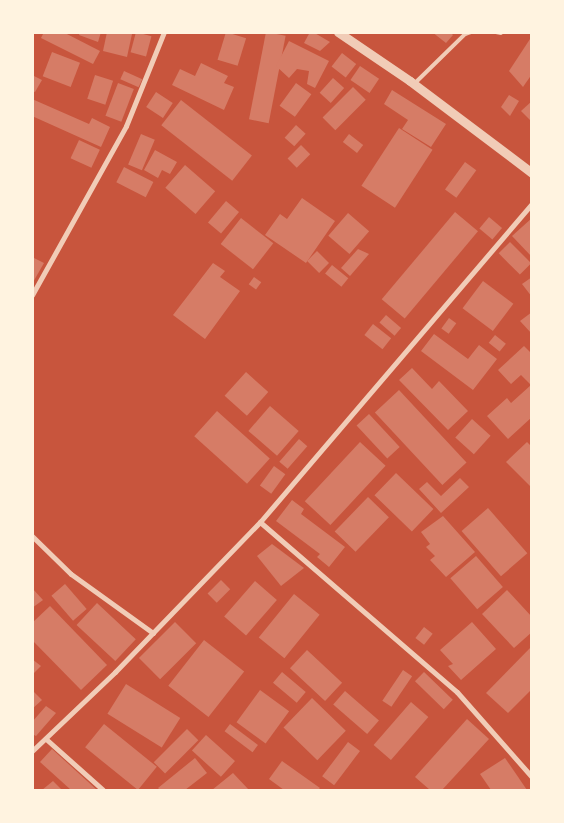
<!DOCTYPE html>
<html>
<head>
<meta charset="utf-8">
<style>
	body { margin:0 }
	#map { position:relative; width:564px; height:823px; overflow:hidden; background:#c8553d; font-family:"Archivo Narrow",sans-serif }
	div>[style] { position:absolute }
	.building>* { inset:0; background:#d67c66; transform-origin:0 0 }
	.service>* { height:4px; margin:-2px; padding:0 2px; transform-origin:2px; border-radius:2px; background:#f1ccb7 }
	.minor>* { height:5px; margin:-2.5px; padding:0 2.5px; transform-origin:2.5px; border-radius:2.5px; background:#f1ccb7 }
	.tertiary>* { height:9px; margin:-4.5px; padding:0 4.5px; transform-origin:4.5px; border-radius:4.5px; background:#f1ccb7 }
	span { translate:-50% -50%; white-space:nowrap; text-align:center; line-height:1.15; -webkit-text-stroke:4.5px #fff3e0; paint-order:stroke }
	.frame { position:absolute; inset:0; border:34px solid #fff3e0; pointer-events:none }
</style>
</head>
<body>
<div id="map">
	<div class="building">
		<i style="clip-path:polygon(44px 32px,63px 32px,100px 51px,93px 64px,41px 38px)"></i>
		<i style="clip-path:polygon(80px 32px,101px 32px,98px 42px,79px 35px)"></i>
		<i style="clip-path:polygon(107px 32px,132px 34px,127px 57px,103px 51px)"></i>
		<i style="left:136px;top:32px;width:16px;height:21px;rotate:15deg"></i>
		<i style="left:226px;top:32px;width:21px;height:29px;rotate:17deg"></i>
		<i style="left:266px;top:32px;width:20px;height:89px;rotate:11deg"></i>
		<i style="clip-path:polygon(310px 32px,313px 32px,330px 42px,320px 51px,304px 43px)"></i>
		<i style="clip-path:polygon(432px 32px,450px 32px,453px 35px,446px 43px)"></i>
		<i style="clip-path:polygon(532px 36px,532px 74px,523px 87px,509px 71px)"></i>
		<i style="clip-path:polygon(289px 41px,329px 61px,315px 88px,307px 84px,309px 71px,297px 69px,289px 78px,276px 66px)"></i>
		<i style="left:52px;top:52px;width:30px;height:26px;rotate:21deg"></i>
		<i style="left:342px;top:53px;width:18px;height:17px;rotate:38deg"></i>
		<i style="clip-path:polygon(201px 63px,228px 76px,224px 83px,234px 87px,224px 110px,172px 85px,180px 69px,195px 76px)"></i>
		<i style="left:360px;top:66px;width:23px;height:17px;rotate:34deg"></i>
		<i style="left:124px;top:71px;width:20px;height:9px;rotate:24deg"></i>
		<i style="clip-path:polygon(32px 75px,42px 80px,35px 92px,32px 91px)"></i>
		<i style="left:95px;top:75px;width:19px;height:25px;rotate:18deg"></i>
		<i style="left:333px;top:78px;width:15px;height:20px;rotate:42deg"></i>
		<i style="left:118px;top:83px;width:17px;height:35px;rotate:21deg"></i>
		<i style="left:296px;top:83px;width:19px;height:28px;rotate:36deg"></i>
		<i style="left:353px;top:87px;width:18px;height:43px;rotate:45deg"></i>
		<i style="clip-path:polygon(392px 90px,446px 124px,431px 147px,402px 129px,408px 120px,384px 104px)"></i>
		<i style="left:156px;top:92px;width:20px;height:18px;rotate:33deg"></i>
		<i style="clip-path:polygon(509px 95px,519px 101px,510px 116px,501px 107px)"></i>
		<i style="clip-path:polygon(32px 99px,89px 124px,92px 118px,110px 127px,101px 147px,32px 116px)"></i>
		<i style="left:181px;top:100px;width:90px;height:32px;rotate:38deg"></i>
		<i style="clip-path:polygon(532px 101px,532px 118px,530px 120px,521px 111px)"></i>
		<i style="left:296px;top:125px;width:13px;height:17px;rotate:42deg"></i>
		<i style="left:399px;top:128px;width:40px;height:69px;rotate:33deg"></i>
		<i style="left:141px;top:134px;width:15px;height:33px;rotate:23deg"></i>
		<i style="left:349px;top:134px;width:18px;height:10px;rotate:38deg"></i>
		<i style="left:79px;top:140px;width:23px;height:20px;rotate:25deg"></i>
		<i style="left:301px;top:145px;width:13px;height:19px;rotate:45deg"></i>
		<i style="clip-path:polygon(155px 150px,177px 162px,170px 174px,162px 170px,158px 178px,144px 170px)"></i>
		<i style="left:465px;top:162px;width:14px;height:34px;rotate:36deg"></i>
		<i style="left:185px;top:165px;width:40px;height:30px;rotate:41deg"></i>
		<i style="left:124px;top:167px;width:33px;height:17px;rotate:27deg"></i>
		<i style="clip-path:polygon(302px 198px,335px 221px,306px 263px,265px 235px,280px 214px,287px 219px)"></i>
		<i style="left:226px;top:201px;width:17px;height:28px;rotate:40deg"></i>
		<i style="left:455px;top:212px;width:30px;height:114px;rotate:40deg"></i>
		<i style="left:348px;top:213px;width:28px;height:30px;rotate:41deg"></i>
		<i style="left:489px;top:217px;width:17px;height:15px;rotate:40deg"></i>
		<i style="left:241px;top:218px;width:41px;height:33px;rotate:38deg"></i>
		<i style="clip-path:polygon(532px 218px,532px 257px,512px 236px)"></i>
		<i style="left:510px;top:242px;width:30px;height:16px;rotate:45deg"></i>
		<i style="clip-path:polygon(358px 249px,369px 254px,350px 276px,341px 268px)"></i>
		<i style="left:317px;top:251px;width:17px;height:14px;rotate:45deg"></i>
		<i style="clip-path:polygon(32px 257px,44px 263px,32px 284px)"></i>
		<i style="clip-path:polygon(213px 263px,225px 271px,220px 277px,240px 291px,205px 339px,173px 315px)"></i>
		<i style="left:332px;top:265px;width:21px;height:11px;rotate:39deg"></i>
		<i style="left:254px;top:277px;width:9px;height:9px;rotate:36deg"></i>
		<i style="clip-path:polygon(532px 277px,532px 297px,522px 284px)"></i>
		<i style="left:483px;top:281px;width:38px;height:34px;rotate:37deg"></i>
		<i style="clip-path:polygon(532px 312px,532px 334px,520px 321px)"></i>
		<i style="left:386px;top:315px;width:20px;height:10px;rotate:41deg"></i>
		<i style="left:449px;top:318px;width:9px;height:13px;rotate:36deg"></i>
		<i style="left:373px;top:324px;width:23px;height:14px;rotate:38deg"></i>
		<i style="clip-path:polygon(434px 334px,468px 359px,479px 345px,497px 359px,473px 390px,421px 351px)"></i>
		<i style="left:495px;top:335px;width:14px;height:10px;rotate:39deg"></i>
		<i style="clip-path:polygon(524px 346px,532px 354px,532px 417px,508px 439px,487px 416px,507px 398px,511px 403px,531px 385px,521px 375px,511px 384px,498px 370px)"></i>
		<i style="clip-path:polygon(412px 368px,432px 389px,439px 381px,468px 411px,448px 430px,399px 380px)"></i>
		<i style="left:246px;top:372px;width:30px;height:32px;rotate:42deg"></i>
		<i style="left:399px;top:390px;width:99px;height:33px;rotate:47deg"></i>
		<i style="left:270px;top:406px;width:38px;height:33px;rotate:41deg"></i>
		<i style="left:217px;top:411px;width:71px;height:34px;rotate:42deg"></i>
		<i style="left:369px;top:414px;width:45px;height:17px;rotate:47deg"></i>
		<i style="left:472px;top:419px;width:25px;height:25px;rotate:42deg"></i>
		<i style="left:299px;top:439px;width:11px;height:30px;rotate:41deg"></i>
		<i style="left:360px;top:442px;width:35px;height:81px;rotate:43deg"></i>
		<i style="clip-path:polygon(527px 442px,532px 447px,532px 488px,506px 462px)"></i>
		<i style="left:274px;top:466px;width:14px;height:24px;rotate:36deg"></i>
		<i style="left:396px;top:473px;width:52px;height:31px;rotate:44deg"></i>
		<i style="clip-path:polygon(460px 478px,469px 487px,441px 513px,419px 489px,427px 482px,441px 496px)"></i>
		<i style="left:368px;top:497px;width:29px;height:48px;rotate:44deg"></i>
		<i style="clip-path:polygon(292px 500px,304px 509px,301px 514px,345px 547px,329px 567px,317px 557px,320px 554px,276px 521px)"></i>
		<i style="left:488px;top:508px;width:60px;height:35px;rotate:49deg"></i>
		<i style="clip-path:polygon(443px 516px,475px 552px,446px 577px,430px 560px,435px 556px,426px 547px,430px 544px,421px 532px)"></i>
		<i style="clip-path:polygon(272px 544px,304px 568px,281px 586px,257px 556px)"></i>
		<i style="left:476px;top:556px;width:41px;height:34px;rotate:49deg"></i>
		<i style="left:221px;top:580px;width:13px;height:19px;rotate:45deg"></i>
		<i style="left:255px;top:581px;width:29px;height:47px;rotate:41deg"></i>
		<i style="left:65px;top:584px;width:33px;height:18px;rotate:49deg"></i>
		<i style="clip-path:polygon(32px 588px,43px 600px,32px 608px)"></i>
		<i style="clip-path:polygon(507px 590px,532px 617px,532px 632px,514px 648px,482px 614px)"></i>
		<i style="left:294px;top:594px;width:33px;height:56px;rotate:39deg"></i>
		<i style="left:97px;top:603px;width:53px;height:30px;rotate:43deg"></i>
		<i style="clip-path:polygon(50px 606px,107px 665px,81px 690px,32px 640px,32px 623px)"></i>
		<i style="left:175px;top:622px;width:30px;height:51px;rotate:45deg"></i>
		<i style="clip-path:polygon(472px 622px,496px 649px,461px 680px,448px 666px,453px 664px,440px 650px)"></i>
		<i style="left:424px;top:627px;width:11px;height:14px;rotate:38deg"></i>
		<i style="left:204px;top:640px;width:51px;height:58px;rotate:38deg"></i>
		<i style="clip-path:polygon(532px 646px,532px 689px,508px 713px,486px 693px)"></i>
		<i style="left:307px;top:650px;width:48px;height:25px;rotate:43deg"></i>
		<i style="clip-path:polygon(32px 659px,41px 666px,32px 675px)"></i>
		<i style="left:403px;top:670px;width:11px;height:37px;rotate:34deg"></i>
		<i style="left:282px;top:672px;width:31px;height:14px;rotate:40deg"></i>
		<i style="left:424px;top:672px;width:40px;height:13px;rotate:44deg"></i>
		<i style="left:126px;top:684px;width:64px;height:35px;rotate:32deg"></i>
		<i style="clip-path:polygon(32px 690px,42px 700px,32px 709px)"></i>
		<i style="left:260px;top:690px;width:36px;height:40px;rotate:36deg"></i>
		<i style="left:345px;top:691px;width:45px;height:18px;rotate:41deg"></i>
		<i style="left:312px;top:698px;width:47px;height:41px;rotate:44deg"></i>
		<i style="left:411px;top:702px;width:23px;height:57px;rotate:41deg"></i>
		<i style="clip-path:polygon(46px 706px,56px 713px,36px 736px,32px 734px,32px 722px)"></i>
		<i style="clip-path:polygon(467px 719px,489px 739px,442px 790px,430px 790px,415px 777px)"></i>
		<i style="left:104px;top:724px;width:68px;height:30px;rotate:39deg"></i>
		<i style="left:230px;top:724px;width:35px;height:9px;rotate:37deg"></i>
		<i style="left:187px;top:729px;width:16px;height:47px;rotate:45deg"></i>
		<i style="left:206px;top:735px;width:39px;height:21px;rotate:42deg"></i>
		<i style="left:348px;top:742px;width:15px;height:43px;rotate:37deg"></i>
		<i style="clip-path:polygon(52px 749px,97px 790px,71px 790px,40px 762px)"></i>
		<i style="clip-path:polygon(195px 758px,207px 773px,185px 790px,160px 790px,158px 788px)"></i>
		<i style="clip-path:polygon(505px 758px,527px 790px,491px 790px,480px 774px)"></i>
		<i style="clip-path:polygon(282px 761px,320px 788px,318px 790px,284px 790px,269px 779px)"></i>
		<i style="clip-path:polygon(233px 773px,249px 790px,212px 790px)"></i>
		<i style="clip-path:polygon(53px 781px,62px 790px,42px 790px)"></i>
	</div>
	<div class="service">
		<i style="left:496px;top:32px;width:5px;rotate:11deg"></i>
		<i style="left:414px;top:84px;width:71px;rotate:-44.4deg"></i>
		<i style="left:465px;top:34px;width:6px;rotate:-18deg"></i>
	</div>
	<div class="minor">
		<i style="left:32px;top:295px;width:193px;rotate:-60.9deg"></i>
		<i style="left:126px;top:126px;width:101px;rotate:-68deg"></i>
		<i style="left:260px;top:522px;width:260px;rotate:40.8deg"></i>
		<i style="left:457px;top:692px;width:113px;rotate:48.6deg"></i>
		<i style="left:32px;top:536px;width:54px;rotate:44.3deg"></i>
		<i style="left:71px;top:574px;width:101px;rotate:35.7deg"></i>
		<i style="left:46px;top:739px;width:76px;rotate:41.8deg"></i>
		<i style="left:32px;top:751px;width:115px;rotate:-43.6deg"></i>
		<i style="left:115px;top:672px;width:209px;rotate:-46deg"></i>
		<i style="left:260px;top:522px;width:419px;rotate:-49.5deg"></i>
	</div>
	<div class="tertiary">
		<i style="left:338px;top:32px;width:87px;rotate:34.2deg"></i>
		<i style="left:410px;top:81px;width:153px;rotate:37deg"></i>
	</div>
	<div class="frame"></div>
</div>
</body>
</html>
